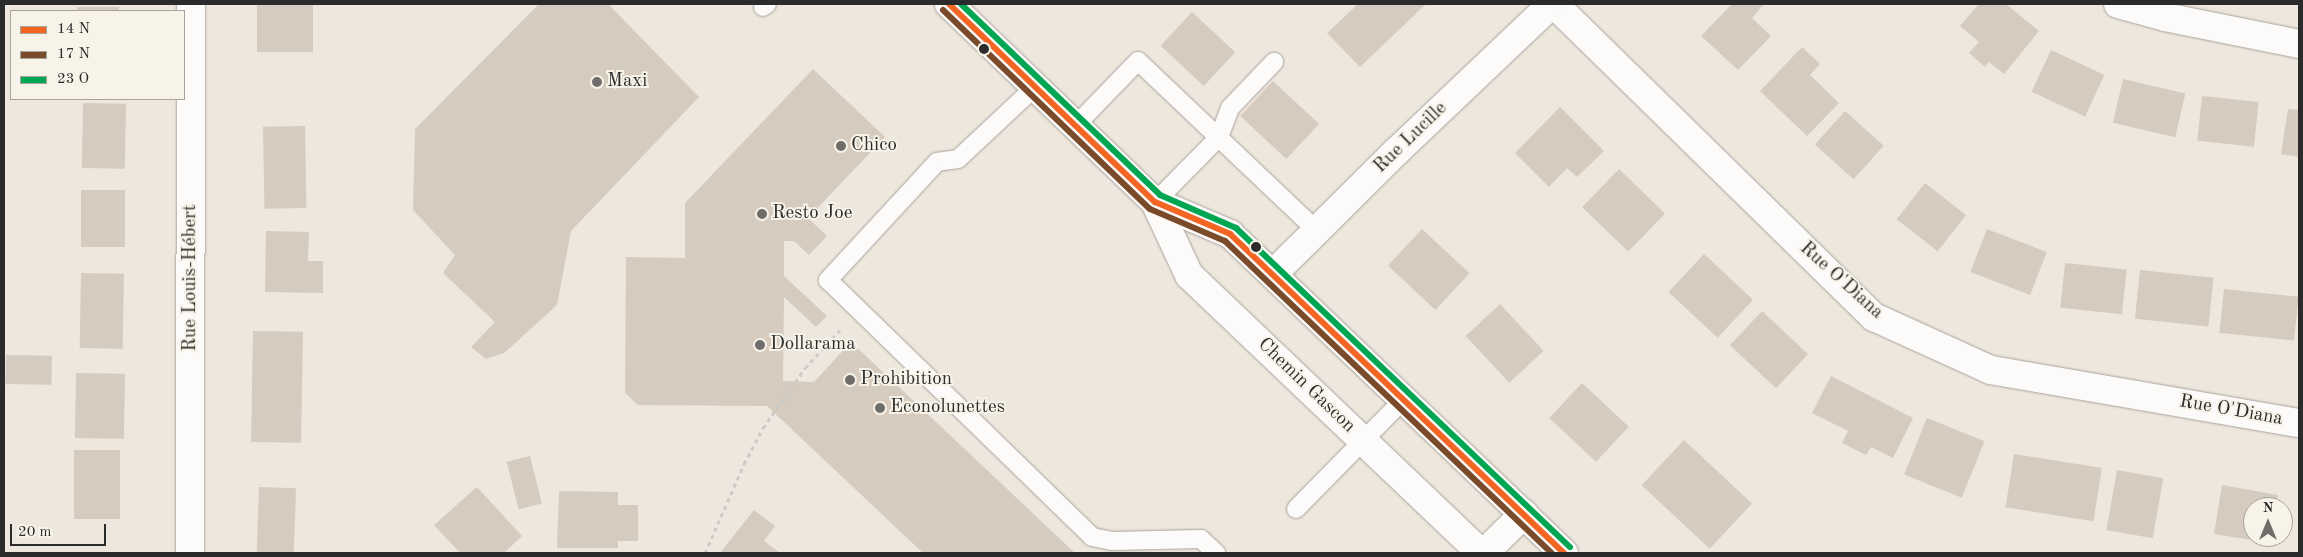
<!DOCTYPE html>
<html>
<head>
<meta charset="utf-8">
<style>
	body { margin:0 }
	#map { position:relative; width:2303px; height:557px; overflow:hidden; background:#eee7dd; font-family:"Old Standard TT",serif }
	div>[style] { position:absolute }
	.building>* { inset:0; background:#d6cbbf; transform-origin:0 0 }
	.path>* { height:3px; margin-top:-1.5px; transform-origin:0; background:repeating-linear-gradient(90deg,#cbcac8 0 4px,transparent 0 8px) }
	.roads { filter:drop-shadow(0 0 1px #a8a39e) drop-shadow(0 0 1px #a8a39e) }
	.service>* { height:18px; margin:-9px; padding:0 9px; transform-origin:9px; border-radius:9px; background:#fcfbfa }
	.minor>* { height:28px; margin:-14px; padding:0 14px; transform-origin:14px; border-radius:14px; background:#fcfbfa }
	.secondary>* { height:28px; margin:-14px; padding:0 14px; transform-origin:14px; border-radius:14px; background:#fcfbfa }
	.bus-1>* { height:6px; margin:-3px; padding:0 3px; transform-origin:3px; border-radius:3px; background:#f26522 }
	.bus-2>* { height:6px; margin:-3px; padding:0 3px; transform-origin:3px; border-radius:3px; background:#7a4b2a }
	.bus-3>* { height:6px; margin:-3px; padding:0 3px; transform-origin:3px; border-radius:3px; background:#00a651 }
	.dots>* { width:14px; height:14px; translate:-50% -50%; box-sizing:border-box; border:2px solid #f7f3e8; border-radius:50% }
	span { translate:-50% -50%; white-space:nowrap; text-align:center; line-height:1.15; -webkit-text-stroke:4px #f7f3e8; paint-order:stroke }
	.poi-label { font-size:19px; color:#2b2b2b }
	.left { translate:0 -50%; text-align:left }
	.street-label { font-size:19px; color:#2b2b2b }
	.frame { position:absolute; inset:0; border:5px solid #2b2b2b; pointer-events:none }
	.legend { position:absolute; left:10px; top:10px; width:175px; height:90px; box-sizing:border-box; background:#f7f3e8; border:1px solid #a5a39c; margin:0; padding:6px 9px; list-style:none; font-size:15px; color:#2b2b2b }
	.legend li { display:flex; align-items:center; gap:10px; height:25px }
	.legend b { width:25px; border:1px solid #a5a39c }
	.north { position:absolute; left:2243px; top:497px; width:50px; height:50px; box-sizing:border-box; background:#f7f3e8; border:1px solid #a5a39c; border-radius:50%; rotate:0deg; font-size:14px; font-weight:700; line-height:20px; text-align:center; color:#2b2b2b }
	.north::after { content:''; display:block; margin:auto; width:18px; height:22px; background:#6f6d69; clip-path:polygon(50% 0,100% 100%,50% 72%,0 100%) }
	.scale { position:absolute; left:10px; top:524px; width:96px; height:22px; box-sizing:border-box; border:2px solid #2b2b2b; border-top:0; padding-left:6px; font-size:15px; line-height:18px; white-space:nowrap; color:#2b2b2b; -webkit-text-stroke:4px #f7f3e8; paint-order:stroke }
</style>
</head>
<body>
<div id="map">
	<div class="building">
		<i style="left:257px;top:4px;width:56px;height:48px"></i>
		<i style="clip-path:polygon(539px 4px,608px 4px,699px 97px,571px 231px,557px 305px,504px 353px,486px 359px,471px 347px,495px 322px,443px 273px,455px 255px,413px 210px,415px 129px)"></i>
		<i style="clip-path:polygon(1358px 4px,1426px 4px,1360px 67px,1327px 33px)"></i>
		<i style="clip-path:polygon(1732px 4px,1761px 4px,1763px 5px,1752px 18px,1771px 36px,1738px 70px,1701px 36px)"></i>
		<i style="clip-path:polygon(1979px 4px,2006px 4px,2039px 31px,2004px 74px,1989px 62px,1985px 67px,1969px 53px,1979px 42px,1960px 26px)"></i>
		<i style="left:77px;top:7px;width:42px;height:4px"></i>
		<i style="left:1192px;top:12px;width:59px;height:46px;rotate:43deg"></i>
		<i style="clip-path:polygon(1802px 47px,1820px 64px,1810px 75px,1839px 103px,1807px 136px,1760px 91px)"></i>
		<i style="left:2051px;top:50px;width:59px;height:46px;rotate:25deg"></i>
		<i style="clip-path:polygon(813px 69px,885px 137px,808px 218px,827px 236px,809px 255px,794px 241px,784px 241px,784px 276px,827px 316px,816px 327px,784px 297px,783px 381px,814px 382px,851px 342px,1075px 553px,923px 553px,767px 406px,638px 405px,625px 393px,626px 257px,685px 258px,685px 203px)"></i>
		<i style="left:2123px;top:79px;width:64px;height:45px;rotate:13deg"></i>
		<i style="left:1273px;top:81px;width:63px;height:48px;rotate:43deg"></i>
		<i style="left:2202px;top:96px;width:57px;height:45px;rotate:6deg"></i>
		<i style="left:83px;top:103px;width:43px;height:65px;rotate:1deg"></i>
		<i style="clip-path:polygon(1560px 107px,1604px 151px,1577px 177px,1567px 168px,1549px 187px,1515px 153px)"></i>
		<i style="clip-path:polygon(2288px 109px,2299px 110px,2299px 157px,2281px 154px)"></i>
		<i style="left:1845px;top:111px;width:52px;height:45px;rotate:42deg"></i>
		<i style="left:305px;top:126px;width:82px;height:42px;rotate:89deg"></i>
		<i style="left:1619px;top:169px;width:64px;height:53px;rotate:44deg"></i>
		<i style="left:1925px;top:183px;width:52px;height:46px;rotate:38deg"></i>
		<i style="left:81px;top:190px;width:44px;height:57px"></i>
		<i style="left:1422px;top:229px;width:65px;height:50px;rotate:43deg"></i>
		<i style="left:1987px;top:229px;width:64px;height:46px;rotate:21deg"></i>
		<i style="clip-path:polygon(266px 231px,309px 232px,308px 261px,323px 261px,323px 293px,265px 292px)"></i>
		<i style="left:1704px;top:254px;width:67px;height:52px;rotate:43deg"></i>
		<i style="left:2065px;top:263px;width:62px;height:45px;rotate:6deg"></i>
		<i style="left:2140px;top:270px;width:74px;height:49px;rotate:6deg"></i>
		<i style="left:81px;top:273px;width:43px;height:75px;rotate:1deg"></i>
		<i style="left:2224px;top:289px;width:75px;height:44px;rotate:6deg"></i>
		<i style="left:1500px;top:304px;width:64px;height:47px;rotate:47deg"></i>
		<i style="left:1762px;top:311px;width:63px;height:47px;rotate:43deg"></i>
		<i style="left:253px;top:331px;width:50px;height:111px;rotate:1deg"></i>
		<i style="left:6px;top:355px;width:46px;height:29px;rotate:1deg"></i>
		<i style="left:76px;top:373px;width:49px;height:65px;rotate:1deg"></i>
		<i style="clip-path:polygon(1831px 376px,1913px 418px,1893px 458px,1871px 447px,1866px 455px,1842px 443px,1848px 431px,1812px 413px)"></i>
		<i style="left:1582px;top:383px;width:64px;height:48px;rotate:43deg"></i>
		<i style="left:1927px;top:418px;width:62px;height:61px;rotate:22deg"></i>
		<i style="left:1684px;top:440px;width:93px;height:62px;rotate:43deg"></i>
		<i style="left:74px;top:450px;width:46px;height:69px"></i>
		<i style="left:2014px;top:454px;width:89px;height:54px;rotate:9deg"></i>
		<i style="left:530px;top:456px;width:49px;height:24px;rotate:76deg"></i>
		<i style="left:2117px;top:470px;width:47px;height:61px;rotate:10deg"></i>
		<i style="clip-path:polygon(2222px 485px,2278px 495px,2276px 507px,2253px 507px,2253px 537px,2271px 537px,2270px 543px,2214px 534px)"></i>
		<i style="left:259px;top:487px;width:37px;height:66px;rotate:2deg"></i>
		<i style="clip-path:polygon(477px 487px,522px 536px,504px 553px,460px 553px,434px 525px)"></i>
		<i style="clip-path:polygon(559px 491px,618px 492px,618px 505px,638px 505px,638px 541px,618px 541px,618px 548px,557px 548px)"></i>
		<i style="clip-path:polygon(754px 510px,775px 526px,764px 541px,780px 553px,720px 553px)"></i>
	</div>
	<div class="path">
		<i style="left:705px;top:553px;width:97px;rotate:-66.3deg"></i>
		<i style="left:744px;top:464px;width:41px;rotate:-62.2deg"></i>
		<i style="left:763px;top:428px;width:73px;rotate:-55deg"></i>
		<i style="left:805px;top:368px;width:53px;rotate:-47.3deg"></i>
	</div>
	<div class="roads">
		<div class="service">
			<i style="left:763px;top:7px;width:5px;rotate:-37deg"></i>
			<i style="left:1035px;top:87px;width:105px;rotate:136.9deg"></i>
			<i style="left:958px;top:159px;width:21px;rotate:172deg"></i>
			<i style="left:937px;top:162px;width:161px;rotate:132.7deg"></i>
			<i style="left:828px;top:280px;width:368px;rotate:44.2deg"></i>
			<i style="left:1092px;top:537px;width:20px;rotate:11deg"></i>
			<i style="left:1112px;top:541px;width:89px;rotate:-1.3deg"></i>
			<i style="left:1201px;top:539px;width:21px;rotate:43deg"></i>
			<i style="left:1076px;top:125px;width:89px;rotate:-45.9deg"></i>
			<i style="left:1138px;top:61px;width:247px;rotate:43.5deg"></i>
			<i style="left:1155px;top:202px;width:91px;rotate:-45.4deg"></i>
			<i style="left:1219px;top:137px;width:31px;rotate:-69deg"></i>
			<i style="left:1230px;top:108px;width:64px;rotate:-46.3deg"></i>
			<i style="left:1296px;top:509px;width:154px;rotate:-45.5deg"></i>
		</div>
		<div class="minor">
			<i style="left:1554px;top:4px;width:448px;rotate:44.4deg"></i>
			<i style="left:1874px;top:317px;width:128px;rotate:24.4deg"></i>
			<i style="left:1991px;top:370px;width:313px;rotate:9.8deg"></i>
			<i style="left:2118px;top:4px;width:49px;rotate:15.5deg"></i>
			<i style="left:2165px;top:17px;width:137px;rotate:11.4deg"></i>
			<i style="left:1273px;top:274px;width:176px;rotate:-44.8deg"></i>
			<i style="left:1398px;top:150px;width:212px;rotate:-43.5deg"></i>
			<i style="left:190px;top:553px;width:549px;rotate:-89.9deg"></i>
			<i style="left:1484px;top:553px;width:56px;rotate:-44.3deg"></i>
		</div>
		<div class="secondary">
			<i style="left:949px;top:4px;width:286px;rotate:43.9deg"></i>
			<i style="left:1155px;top:202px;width:82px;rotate:23.1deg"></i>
			<i style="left:1230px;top:234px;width:462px;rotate:43.7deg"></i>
			<i style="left:1155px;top:202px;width:81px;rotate:65deg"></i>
			<i style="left:1189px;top:275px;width:403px;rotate:43.6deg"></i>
		</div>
	</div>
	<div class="bus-1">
		<i style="left:949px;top:4px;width:286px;rotate:43.9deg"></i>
		<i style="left:1155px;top:202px;width:82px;rotate:23.1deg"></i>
		<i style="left:1230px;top:234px;width:462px;rotate:43.7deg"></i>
	</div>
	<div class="bus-2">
		<i style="left:943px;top:10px;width:287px;rotate:43.9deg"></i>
		<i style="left:1150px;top:209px;width:82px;rotate:23.1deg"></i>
		<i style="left:1225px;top:241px;width:452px;rotate:43.7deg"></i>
	</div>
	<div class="bus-3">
		<i style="left:961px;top:4px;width:276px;rotate:43.8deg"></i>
		<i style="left:1160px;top:195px;width:83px;rotate:23.5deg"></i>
		<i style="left:1236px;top:228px;width:462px;rotate:43.7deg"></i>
	</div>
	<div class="dots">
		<i style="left:984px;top:49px;background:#2b2b2b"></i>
		<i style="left:597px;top:82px;background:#6f6d69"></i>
		<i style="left:841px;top:146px;background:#6f6d69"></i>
		<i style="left:762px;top:214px;background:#6f6d69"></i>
		<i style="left:1256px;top:247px;background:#2b2b2b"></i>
		<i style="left:760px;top:345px;background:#6f6d69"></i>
		<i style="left:850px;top:380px;background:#6f6d69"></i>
		<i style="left:880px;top:408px;background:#6f6d69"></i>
	</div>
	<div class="poi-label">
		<span class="left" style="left:607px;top:82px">Maxi</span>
		<span class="left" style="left:851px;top:146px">Chico</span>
		<span class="left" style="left:772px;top:214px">Resto Joe</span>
		<span class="left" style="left:770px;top:345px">Dollarama</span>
		<span class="left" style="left:860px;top:380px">Prohibition</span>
		<span class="left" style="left:890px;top:408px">Econolunettes</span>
	</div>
	<div class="street-label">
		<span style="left:1411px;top:138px;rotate:-44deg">Rue Lucille</span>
		<span style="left:191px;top:278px;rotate:-90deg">Rue Louis-Hébert</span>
		<span style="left:1841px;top:281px;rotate:42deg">Rue O'Diana</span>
		<span style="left:1306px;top:386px;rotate:44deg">Chemin Gascon</span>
		<span style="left:2231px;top:411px;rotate:10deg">Rue O'Diana</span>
	</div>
	<div class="frame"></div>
	<ul class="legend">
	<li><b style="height:6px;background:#f26522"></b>14 N</li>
	<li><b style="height:6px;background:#7a4b2a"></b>17 N</li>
	<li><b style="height:6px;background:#00a651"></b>23 O</li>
	</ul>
	<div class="north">N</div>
	<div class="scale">20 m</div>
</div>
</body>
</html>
